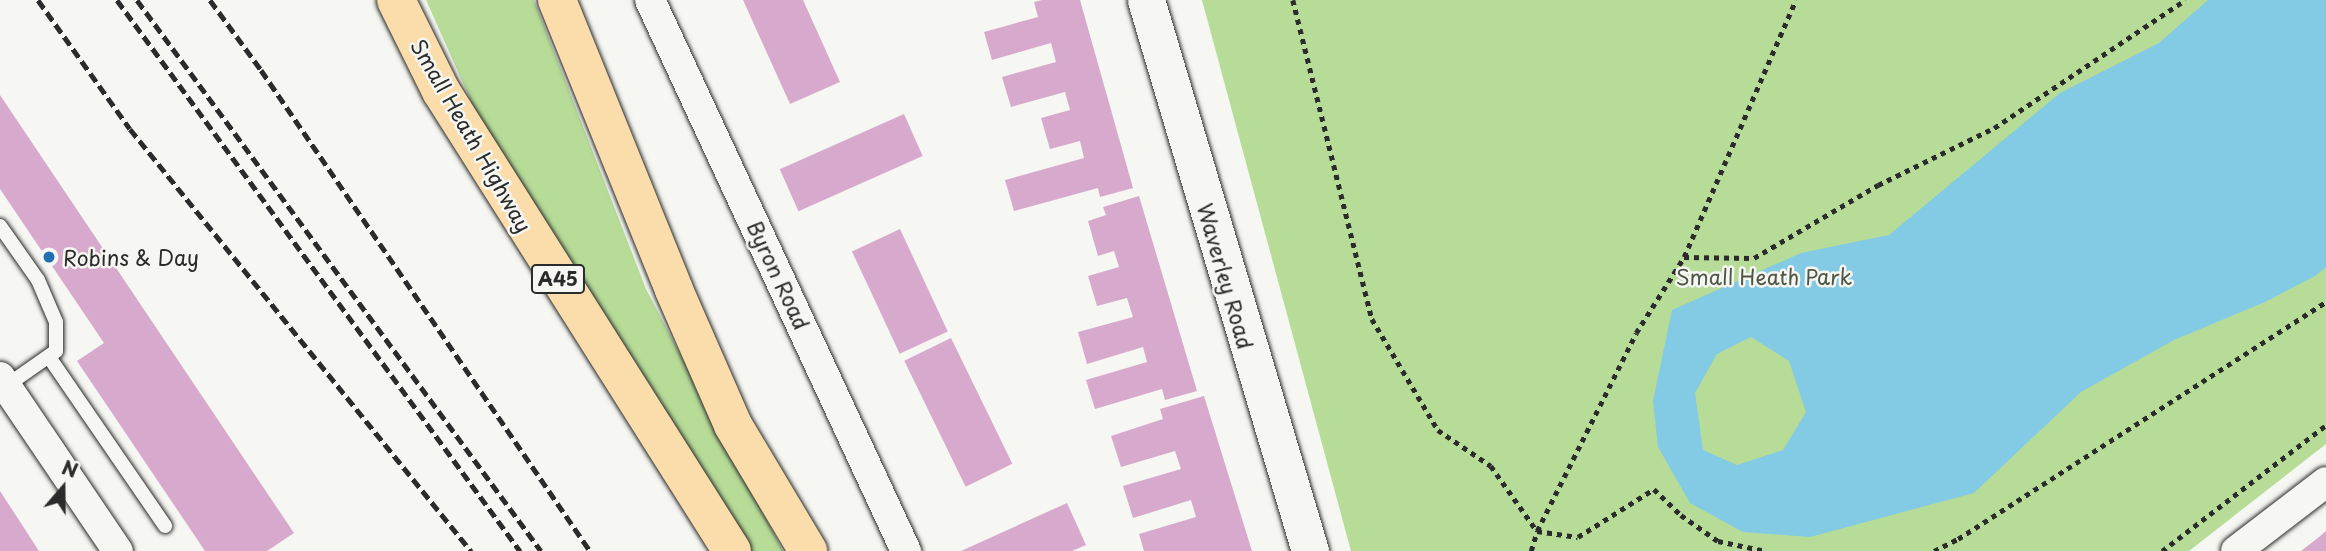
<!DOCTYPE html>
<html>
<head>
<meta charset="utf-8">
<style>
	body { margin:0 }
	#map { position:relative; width:2326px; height:551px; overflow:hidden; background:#f6f6f2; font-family:"Playpen Sans",sans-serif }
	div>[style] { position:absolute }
	.green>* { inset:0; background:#b6dc98 }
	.water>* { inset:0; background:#83cae4 }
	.building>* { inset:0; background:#d7aacd; transform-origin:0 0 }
	.path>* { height:4.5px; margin-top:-2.25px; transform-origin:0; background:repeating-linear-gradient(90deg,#2b2b2b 0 5px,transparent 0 10px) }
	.roads { filter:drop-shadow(0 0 2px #2b2b2b) drop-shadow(0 0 2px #2b2b2b) }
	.service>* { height:14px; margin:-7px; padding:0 7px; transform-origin:7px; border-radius:7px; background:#f6f6f2 }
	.minor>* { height:30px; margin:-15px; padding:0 15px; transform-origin:15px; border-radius:15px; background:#f6f6f2 }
	.tertiary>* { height:37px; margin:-18.5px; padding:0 18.5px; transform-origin:18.5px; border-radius:18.5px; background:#f6f6f2 }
	.trunk>* { height:38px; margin:-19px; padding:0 19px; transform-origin:19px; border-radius:19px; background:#faddab }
	.rail>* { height:5px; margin-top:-2.5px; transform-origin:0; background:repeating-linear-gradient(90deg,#2b2b2b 0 10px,transparent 0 15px) }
	.dots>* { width:19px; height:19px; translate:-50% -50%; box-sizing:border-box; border:4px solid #f6f6f2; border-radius:50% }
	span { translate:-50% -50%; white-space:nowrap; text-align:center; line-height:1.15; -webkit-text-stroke:5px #f6f6f2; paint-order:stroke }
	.shield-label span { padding:2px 5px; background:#f6f6f2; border:2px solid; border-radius:5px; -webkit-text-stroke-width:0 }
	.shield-label { font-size:19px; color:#2b2b2b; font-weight:700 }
	.street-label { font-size:21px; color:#2b2b2b }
	.poi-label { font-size:21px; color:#2b2b2b }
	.left { translate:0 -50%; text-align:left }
	.park-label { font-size:21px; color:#4e5746 }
	.north { position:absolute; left:28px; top:453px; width:70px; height:70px; -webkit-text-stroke:5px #f6f6f2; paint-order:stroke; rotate:20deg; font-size:19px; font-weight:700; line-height:28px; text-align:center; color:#2b2b2b }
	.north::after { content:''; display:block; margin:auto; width:24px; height:32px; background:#2b2b2b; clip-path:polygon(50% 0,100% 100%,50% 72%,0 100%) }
</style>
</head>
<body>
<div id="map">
	<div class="green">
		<i style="clip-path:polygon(426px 0,534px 0,646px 289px,783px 551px,751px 551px,484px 130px)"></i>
		<i style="clip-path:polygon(1202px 0,2326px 0,2326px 444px,2189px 551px,1351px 551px)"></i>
	</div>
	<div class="water">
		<i style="clip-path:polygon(evenodd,2208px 0,2326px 0,2326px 267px,2315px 276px,2265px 302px,2174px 340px,2081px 392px,1974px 493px,1810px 537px,1743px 532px,1690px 503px,1658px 447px,1653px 401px,1672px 310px,1801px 253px,1889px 235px,2060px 93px,2159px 43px,2208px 0,1751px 337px,1789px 361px,1806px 412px,1783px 450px,1737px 465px,1703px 450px,1695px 393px,1717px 354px,1751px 337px)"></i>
	</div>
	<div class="building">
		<i style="clip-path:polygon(743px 0,803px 0,840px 82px,790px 104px)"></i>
		<i style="clip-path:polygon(1042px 0,1080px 0,1133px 188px,1100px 197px,1098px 188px,1014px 211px,1005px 180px,1084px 158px,1080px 141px,1050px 149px,1041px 118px,1070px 110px,1065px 92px,1011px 107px,1002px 77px,1056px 62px,1051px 43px,992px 60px,984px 32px,1038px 17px,1034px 2px)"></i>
		<i style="clip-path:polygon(0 95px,294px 533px,267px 551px,205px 551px,77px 361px,104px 343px,0 189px)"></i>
		<i style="left:904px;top:114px;width:46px;height:136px;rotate:66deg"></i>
		<i style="clip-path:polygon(1139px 196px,1197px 391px,1165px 400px,1162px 389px,1095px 409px,1086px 380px,1147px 362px,1143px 347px,1087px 364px,1078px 332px,1133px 317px,1127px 298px,1097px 306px,1088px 276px,1119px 267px,1114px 251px,1098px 256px,1088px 221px,1106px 215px,1103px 207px)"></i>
		<i style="left:900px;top:229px;width:113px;height:53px;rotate:65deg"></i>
		<i style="left:951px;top:338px;width:140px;height:52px;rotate:64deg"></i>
		<i style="clip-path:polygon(1204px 396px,1252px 551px,1144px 551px,1139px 534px,1196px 517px,1191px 500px,1133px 518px,1123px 486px,1181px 469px,1175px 451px,1121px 467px,1111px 436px,1163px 419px,1160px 409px)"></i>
		<i style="clip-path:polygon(0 491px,39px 551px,0 551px)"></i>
		<i style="clip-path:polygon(1067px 503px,1086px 545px,1072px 551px,961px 551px)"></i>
		<i style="clip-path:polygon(2326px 531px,2326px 551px,2301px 551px,2319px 537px)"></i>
	</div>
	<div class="path">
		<i style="left:1293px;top:0;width:329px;rotate:76.1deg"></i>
		<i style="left:1372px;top:319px;width:129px;rotate:59.3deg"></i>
		<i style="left:1438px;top:430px;width:64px;rotate:34.2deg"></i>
		<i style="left:1491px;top:466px;width:80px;rotate:54.7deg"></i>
		<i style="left:1537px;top:531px;width:41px;rotate:8.3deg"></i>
		<i style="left:1578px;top:537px;width:90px;rotate:-32.3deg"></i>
		<i style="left:1654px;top:489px;width:37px;rotate:44deg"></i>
		<i style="left:1681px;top:515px;width:45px;rotate:35.1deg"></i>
		<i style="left:1718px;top:541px;width:49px;rotate:11.8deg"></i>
		<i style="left:1684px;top:257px;width:70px;rotate:0.8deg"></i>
		<i style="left:1754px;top:258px;width:144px;rotate:-30.5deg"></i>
		<i style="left:1878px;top:185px;width:129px;rotate:-26.2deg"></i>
		<i style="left:1994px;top:128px;width:230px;rotate:-33.8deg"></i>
		<i style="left:1531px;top:551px;width:21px;rotate:-73deg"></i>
		<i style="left:1537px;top:531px;width:221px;rotate:-63.4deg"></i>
		<i style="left:1636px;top:333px;width:90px;rotate:-57.7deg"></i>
		<i style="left:1684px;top:257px;width:280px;rotate:-66.5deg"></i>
		<i style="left:1934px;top:551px;width:27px;rotate:-27deg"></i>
		<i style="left:1958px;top:539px;width:438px;rotate:-32.8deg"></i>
		<i style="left:2162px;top:551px;width:207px;rotate:-37.5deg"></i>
	</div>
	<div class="roads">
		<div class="service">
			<i style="left:0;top:226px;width:66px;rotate:54.9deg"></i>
			<i style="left:38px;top:280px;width:46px;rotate:66.8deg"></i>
			<i style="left:56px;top:322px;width:29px;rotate:90deg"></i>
			<i style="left:56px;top:351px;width:61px;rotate:145deg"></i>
			<i style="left:49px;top:357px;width:205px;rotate:55.5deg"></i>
		</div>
		<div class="minor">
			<i style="left:650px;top:0;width:608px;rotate:65.08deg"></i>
			<i style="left:0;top:377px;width:210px;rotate:55.9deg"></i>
			<i style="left:2236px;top:551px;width:113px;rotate:-37.5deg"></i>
		</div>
		<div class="tertiary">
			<i style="left:1146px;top:0;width:575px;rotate:73.42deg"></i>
		</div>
		<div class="trunk">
			<i style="left:396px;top:0;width:102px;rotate:63.7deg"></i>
			<i style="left:441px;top:91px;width:544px;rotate:57.68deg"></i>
			<i style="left:557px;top:0;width:313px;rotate:68deg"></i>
			<i style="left:674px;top:290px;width:147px;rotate:66.4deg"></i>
			<i style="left:733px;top:425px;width:147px;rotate:59.2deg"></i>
		</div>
	</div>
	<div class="rail">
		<i style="left:38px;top:0;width:158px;rotate:54.5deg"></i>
		<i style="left:130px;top:129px;width:543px;rotate:51.06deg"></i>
		<i style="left:117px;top:0;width:683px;rotate:53.82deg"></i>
		<i style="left:137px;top:0;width:683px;rotate:53.75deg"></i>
		<i style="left:210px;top:0;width:87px;rotate:53.9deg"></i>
		<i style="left:261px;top:70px;width:583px;rotate:55.63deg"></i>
	</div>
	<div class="dots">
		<i style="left:49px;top:257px;background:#1f6fb2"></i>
	</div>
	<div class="shield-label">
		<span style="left:558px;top:279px">A45</span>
	</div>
	<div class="street-label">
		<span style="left:472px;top:135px;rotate:60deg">Small Heath Highway</span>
		<span style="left:779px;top:275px;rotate:65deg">Byron Road</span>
		<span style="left:1226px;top:276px;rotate:74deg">Waverley Road</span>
	</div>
	<div class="poi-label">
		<span class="left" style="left:63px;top:257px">Robins &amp; Day</span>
	</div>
	<div class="park-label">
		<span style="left:1764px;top:276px">Small Heath Park</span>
	</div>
	<div class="north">N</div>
</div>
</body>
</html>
